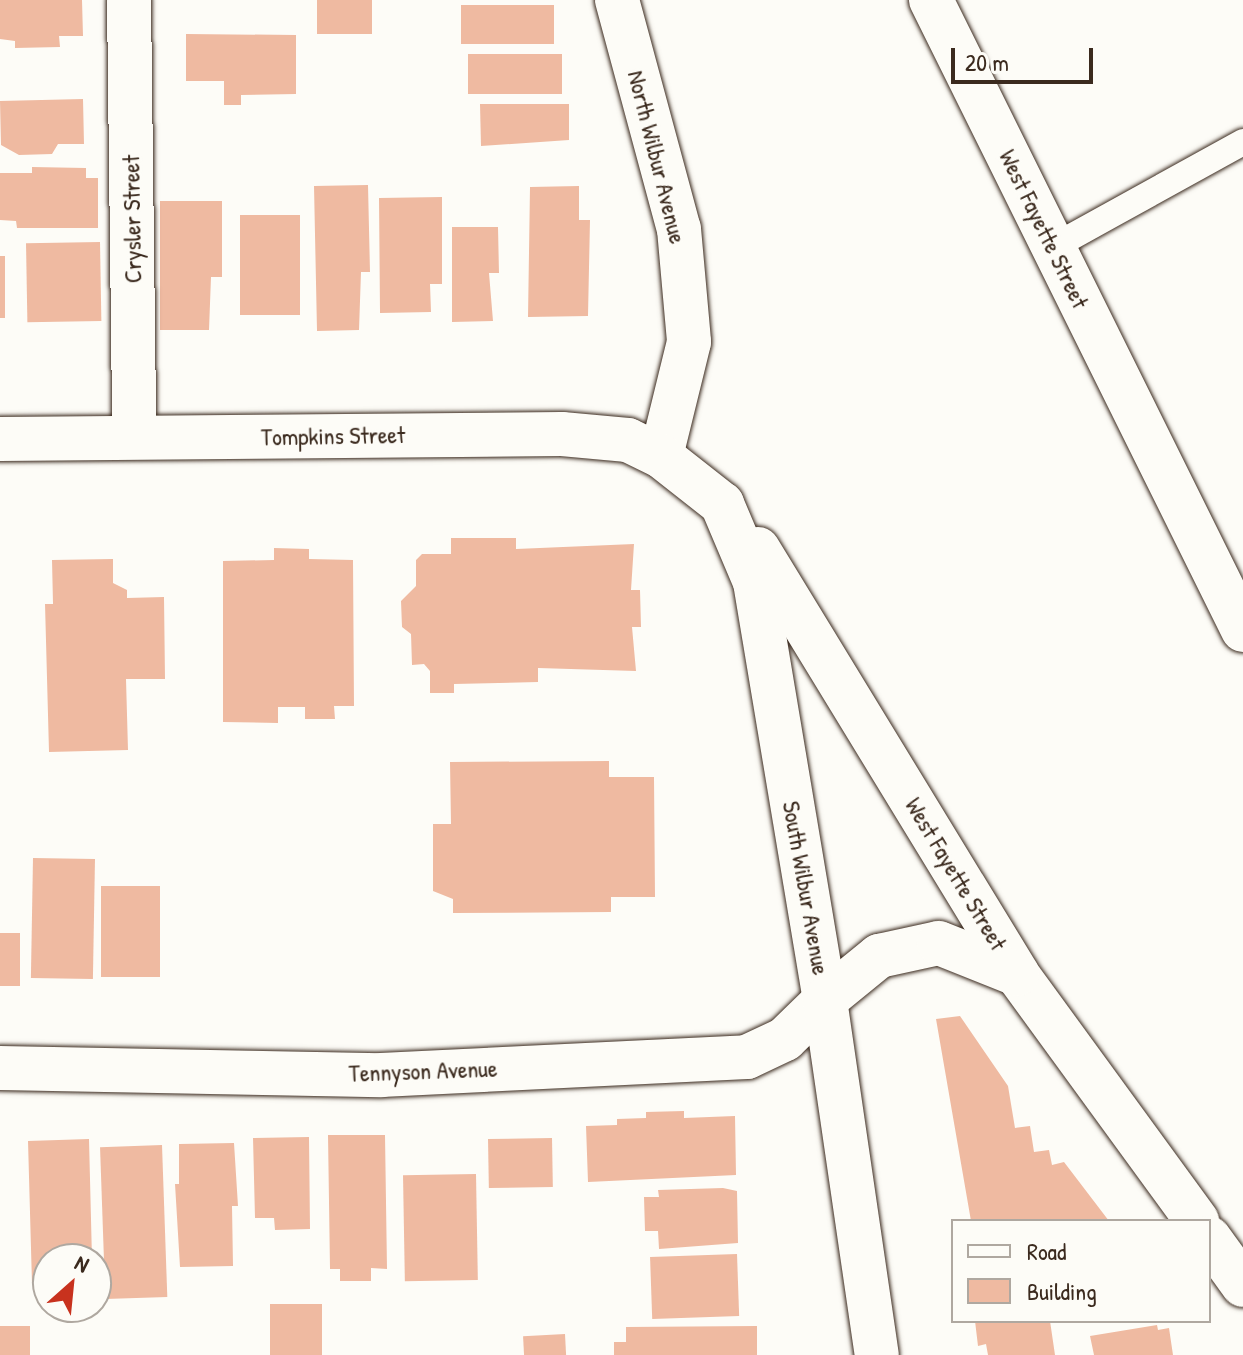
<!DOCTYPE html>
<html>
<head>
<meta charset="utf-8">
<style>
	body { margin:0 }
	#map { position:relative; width:1243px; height:1355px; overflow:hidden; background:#fdfcf7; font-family:"Patrick Hand",sans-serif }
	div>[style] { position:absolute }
	.building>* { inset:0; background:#efbaa1; transform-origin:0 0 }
	.roads { filter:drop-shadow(0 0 2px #3b2a1e) drop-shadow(0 0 2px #3b2a1e) }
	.service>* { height:26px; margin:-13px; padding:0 13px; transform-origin:13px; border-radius:13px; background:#fdfcf7 }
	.minor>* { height:44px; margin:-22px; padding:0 22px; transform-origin:22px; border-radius:22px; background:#fdfcf7 }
	.tertiary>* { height:44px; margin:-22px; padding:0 22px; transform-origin:22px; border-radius:22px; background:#fdfcf7 }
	span { translate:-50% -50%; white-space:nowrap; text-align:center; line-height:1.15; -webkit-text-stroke:6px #fdfcf7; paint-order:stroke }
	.street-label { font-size:24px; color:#3b2a1e }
	.legend { position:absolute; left:951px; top:1219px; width:260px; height:104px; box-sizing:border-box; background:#fdfcf7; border:2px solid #afa8a0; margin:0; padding:10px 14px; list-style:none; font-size:24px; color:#3b2a1e }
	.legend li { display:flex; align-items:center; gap:16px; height:40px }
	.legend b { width:40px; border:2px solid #afa8a0 }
	.north { position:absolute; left:32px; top:1243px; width:80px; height:80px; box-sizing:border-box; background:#fdfcf7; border:2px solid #afa8a0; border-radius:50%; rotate:27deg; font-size:22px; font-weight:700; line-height:32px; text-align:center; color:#3b2a1e }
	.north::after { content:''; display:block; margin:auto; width:28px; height:36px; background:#c8321e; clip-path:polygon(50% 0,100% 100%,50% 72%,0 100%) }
	.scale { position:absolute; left:951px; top:48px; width:142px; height:36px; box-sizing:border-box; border:4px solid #3b2a1e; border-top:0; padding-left:10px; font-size:24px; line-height:28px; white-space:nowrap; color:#3b2a1e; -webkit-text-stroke:6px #fdfcf7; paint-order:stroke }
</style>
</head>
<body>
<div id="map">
	<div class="building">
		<i style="clip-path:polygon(0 0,82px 0,83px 36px,59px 36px,60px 47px,15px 48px,15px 41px,0 39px)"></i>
		<i style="left:317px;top:0;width:55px;height:34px"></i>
		<i style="left:554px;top:5px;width:39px;height:93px;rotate:90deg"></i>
		<i style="clip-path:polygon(186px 34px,296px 35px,296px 94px,241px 95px,241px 105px,224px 105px,224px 81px,186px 81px)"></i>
		<i style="left:468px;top:54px;width:94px;height:40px"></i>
		<i style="clip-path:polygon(83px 99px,84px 144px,58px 144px,52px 154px,19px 155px,1px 145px,0 101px)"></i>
		<i style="clip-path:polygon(480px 104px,569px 104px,569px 140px,481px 146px)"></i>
		<i style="clip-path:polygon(32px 167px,86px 168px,86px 178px,98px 178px,98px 228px,17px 228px,16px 221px,0 220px,0 173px,32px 173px)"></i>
		<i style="clip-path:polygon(368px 185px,370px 272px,361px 272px,359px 330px,317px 331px,314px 186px)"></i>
		<i style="clip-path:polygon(579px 186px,579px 220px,590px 220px,588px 316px,528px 317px,530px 187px)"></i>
		<i style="clip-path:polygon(442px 197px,442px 284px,430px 284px,431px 312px,380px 313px,379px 198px)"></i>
		<i style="clip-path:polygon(160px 201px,222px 201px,222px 277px,211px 277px,209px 330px,160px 330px)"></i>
		<i style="left:240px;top:215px;width:60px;height:100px"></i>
		<i style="clip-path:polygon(452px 227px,498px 227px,499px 273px,489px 273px,493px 321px,452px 322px)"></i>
		<i style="left:100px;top:242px;width:79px;height:74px;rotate:89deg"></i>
		<i style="left:0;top:256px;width:5px;height:62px"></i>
		<i style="clip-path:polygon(451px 538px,516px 538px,516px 549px,634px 544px,631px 590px,640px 590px,641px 627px,632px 627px,636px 671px,538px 668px,538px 682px,454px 684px,454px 693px,430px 693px,430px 671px,424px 664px,412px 665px,411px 634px,402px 627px,401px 601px,416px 586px,416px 560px,422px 554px,451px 554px)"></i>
		<i style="clip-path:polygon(274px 548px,309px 549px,309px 559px,353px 560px,354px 706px,334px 706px,335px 719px,305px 719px,305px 707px,278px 707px,278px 723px,223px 722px,223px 561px,274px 560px)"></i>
		<i style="clip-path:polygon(113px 559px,113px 583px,127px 590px,127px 598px,164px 597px,165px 679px,126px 679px,128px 750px,49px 752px,45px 604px,53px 604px,52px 560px)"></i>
		<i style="clip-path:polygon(609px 761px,609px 777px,654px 777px,655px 897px,611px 897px,611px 912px,453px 913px,453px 899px,433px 891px,433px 824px,451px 824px,450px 762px)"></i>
		<i style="left:33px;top:858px;width:62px;height:120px;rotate:1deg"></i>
		<i style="left:101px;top:886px;width:59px;height:91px"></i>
		<i style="left:0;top:933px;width:20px;height:53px"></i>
		<i style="clip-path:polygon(960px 1016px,1008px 1086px,1015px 1128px,1030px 1126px,1034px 1152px,1049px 1150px,1052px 1165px,1064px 1162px,1109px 1221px,971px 1221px,936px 1019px)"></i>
		<i style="clip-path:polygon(684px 1111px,684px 1118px,735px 1116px,736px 1175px,588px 1182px,586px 1126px,617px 1125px,617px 1119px,646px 1118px,646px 1112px)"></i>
		<i style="clip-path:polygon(328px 1135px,385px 1135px,387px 1269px,371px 1268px,371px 1281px,340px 1281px,340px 1269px,330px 1269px)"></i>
		<i style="clip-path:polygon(309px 1137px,310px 1229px,275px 1230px,274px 1218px,255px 1218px,253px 1138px)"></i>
		<i style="left:552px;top:1138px;width:49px;height:64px;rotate:89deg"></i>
		<i style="clip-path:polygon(89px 1139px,92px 1259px,48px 1259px,48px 1284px,32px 1284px,28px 1141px)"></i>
		<i style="clip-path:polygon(234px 1143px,238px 1206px,232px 1206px,233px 1266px,180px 1267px,175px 1184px,179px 1184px,179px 1144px)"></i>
		<i style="left:162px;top:1145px;width:152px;height:62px;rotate:88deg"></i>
		<i style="left:476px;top:1174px;width:106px;height:73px;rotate:89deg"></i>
		<i style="clip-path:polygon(723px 1188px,737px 1191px,738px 1243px,659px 1249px,658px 1231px,645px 1231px,644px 1197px,659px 1197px,658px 1190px)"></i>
		<i style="left:737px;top:1254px;width:62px;height:87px;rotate:88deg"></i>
		<i style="left:270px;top:1304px;width:52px;height:51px"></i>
		<i style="clip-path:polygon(975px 1321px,1050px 1321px,1055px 1355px,988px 1355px,986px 1344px,978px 1346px)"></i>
		<i style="clip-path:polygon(1157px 1325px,1158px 1330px,1169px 1328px,1173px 1355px,1094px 1355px,1090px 1336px)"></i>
		<i style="left:0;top:1326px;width:30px;height:29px"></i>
		<i style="clip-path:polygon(757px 1326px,757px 1355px,614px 1355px,614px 1342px,626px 1342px,626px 1327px)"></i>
		<i style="left:565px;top:1334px;width:21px;height:42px;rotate:87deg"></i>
	</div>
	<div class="roads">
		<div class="service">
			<i style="left:1053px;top:247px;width:217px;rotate:-28.9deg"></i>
		</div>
		<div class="minor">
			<i style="left:129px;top:0;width:437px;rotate:89.3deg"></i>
			<i style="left:617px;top:0;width:237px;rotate:74.9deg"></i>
			<i style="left:679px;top:229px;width:113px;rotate:84.9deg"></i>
			<i style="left:689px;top:342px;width:117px;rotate:103.8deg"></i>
			<i style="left:0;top:1068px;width:381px;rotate:1.1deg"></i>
			<i style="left:381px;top:1075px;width:366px;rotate:-2.8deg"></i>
			<i style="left:747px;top:1057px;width:42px;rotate:-25.3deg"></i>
			<i style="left:785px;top:1039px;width:56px;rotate:-44.3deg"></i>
		</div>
		<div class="tertiary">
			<i style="left:931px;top:0;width:703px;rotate:63.65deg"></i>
			<i style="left:0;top:439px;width:562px;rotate:-0.51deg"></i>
			<i style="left:562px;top:434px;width:66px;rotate:5.2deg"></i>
			<i style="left:628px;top:440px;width:37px;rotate:26deg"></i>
			<i style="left:661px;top:456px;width:78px;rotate:38.2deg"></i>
			<i style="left:722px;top:504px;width:85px;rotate:67.1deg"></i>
			<i style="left:755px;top:582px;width:424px;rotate:80.5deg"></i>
			<i style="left:825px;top:1000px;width:359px;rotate:81.7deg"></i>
			<i style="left:758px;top:549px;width:498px;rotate:58.6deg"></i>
			<i style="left:1017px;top:974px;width:306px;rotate:53.9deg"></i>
			<i style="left:825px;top:1000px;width:70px;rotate:-39.2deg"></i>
			<i style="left:879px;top:956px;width:61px;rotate:-12.2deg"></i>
			<i style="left:939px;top:943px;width:84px;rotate:21.7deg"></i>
			<i style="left:1209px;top:1238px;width:58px;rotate:54.1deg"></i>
		</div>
	</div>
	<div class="street-label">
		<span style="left:657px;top:157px;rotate:76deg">North Wilbur Avenue</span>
		<span style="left:132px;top:219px;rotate:-91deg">Crysler Street</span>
		<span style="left:1044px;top:229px;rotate:64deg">West Fayette Street</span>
		<span style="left:333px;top:436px;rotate:-1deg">Tompkins Street</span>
		<span style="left:956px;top:874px;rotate:59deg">West Fayette Street</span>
		<span style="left:806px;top:888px;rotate:80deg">South Wilbur Avenue</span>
		<span style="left:423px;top:1071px;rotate:-2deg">Tennyson Avenue</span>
	</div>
	<ul class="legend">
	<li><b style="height:10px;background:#fdfcf7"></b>Road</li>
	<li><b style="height:22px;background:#efbaa1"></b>Building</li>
	</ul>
	<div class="north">N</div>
	<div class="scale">20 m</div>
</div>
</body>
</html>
